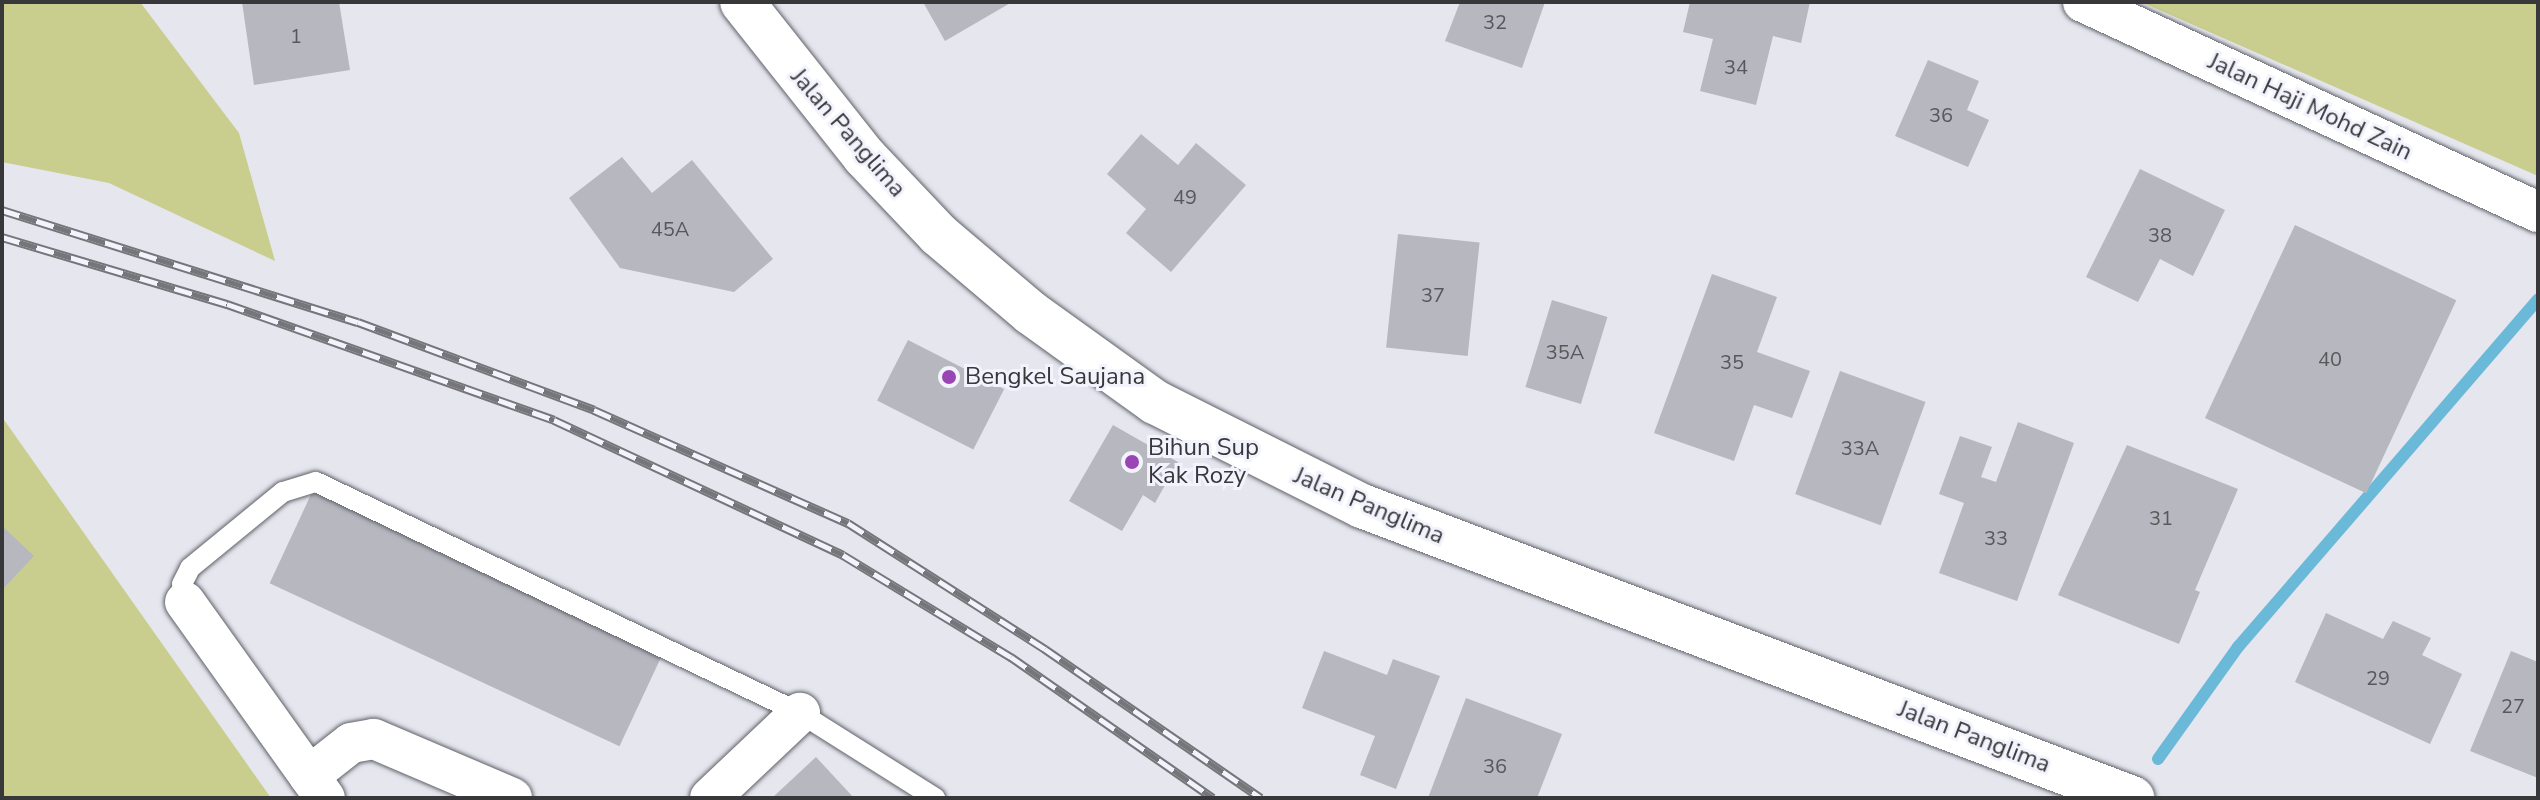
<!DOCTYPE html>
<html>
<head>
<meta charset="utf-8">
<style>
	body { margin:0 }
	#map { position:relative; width:2540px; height:800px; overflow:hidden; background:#e5e6ee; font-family:"Nunito Sans",sans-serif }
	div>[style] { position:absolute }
	.green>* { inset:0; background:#c9ce8f }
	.stream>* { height:12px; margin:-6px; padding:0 6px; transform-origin:6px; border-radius:6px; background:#6bb9d9 }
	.building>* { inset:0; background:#b6b7bf; transform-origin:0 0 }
	.roads { filter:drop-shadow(0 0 2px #606168) drop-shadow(0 0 2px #606168) }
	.lane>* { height:20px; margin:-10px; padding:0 10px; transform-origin:10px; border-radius:10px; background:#fff }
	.street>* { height:40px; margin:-20px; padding:0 20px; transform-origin:20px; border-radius:20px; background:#fff }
	.secondary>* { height:44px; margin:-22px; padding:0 22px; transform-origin:22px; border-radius:22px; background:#fff }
	.rail>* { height:9px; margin-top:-4.5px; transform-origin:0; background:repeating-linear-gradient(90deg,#f2f3fc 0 18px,#75757a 0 36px); box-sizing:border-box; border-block:2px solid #75757a }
	.dots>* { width:22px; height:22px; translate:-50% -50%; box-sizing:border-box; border:4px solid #f2f3fc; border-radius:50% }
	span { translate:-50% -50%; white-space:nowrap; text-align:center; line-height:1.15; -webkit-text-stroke:6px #f2f3fc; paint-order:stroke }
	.number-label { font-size:20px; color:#58585c }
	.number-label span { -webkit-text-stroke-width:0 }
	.street-label { font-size:24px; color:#38383b }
	.poi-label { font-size:24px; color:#38383b }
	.left { translate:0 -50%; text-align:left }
	.frame { position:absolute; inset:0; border:4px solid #38383b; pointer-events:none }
</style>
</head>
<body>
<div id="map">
	<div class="green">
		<i style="clip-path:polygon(2px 2px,140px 2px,239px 133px,275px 261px,109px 183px,2px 162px)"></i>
		<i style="clip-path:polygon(2141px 2px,2538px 2px,2538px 176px)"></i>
		<i style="clip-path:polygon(2px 417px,271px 798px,2px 798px)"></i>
	</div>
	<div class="stream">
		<i style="left:2158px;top:759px;width:138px;rotate:-54.5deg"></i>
		<i style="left:2238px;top:647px;width:459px;rotate:-49.2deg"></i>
	</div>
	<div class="building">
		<i style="clip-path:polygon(242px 2px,339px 2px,350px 70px,254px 85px)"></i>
		<i style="clip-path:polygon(923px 2px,1012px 2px,945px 41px)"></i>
		<i style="clip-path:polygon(1460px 2px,1545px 2px,1522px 68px,1445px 41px)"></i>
		<i style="clip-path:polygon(1690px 2px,1810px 2px,1801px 43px,1773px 36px,1756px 105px,1700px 91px,1713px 39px,1683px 32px)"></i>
		<i style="clip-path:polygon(1928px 60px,1979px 81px,1967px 110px,1989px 120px,1968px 167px,1895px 136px)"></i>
		<i style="clip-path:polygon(1141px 134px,1178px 165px,1196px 143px,1246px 185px,1171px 272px,1126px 233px,1146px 209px,1107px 174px)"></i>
		<i style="clip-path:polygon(622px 157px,652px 193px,692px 160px,773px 259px,734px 292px,620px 268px,569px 198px)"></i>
		<i style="clip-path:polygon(2140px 169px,2225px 210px,2193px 276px,2160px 259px,2138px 302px,2086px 277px)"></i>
		<i style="left:2295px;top:225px;width:178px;height:213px;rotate:25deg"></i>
		<i style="left:1398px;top:234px;width:82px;height:114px;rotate:6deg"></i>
		<i style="clip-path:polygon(1712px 274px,1777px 297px,1757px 352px,1810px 371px,1792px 418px,1754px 405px,1734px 461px,1654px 433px)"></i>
		<i style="left:1552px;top:300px;width:58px;height:91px;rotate:17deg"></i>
		<i style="left:908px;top:340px;width:108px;height:68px;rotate:27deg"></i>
		<i style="left:1840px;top:371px;width:91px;height:131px;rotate:20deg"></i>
		<i style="clip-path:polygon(2018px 422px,2074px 443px,2017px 601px,1939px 573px,1964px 503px,1939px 494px,1960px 436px,1992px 447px,1981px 477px,1996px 482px)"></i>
		<i style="clip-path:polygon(1113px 425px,1178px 462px,1155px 503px,1143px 495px,1122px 531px,1069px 501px)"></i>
		<i style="clip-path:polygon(2127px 445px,2238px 489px,2195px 590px,2200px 592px,2179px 644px,2058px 595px)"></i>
		<i style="left:314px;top:488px;width:386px;height:105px;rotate:25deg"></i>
		<i style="clip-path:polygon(2px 526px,34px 556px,2px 590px)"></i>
		<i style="clip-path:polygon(2326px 613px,2383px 639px,2393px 621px,2431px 638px,2422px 655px,2462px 674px,2430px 744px,2295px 682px)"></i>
		<i style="clip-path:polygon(1324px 651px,1387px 675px,1393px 659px,1440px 676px,1396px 789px,1360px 775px,1375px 736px,1302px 708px)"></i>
		<i style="clip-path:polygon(2511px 651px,2538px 662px,2538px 778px,2470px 751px)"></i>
		<i style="clip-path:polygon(1466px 698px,1562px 734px,1537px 798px,1428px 798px)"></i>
		<i style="clip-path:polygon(816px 757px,854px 798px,772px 798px)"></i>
	</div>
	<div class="roads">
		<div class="lane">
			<i style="left:185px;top:602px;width:18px;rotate:-99deg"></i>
			<i style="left:182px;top:584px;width:18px;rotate:-63deg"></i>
			<i style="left:190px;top:568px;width:120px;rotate:-39.3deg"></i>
			<i style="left:283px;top:492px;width:34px;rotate:-17deg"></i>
			<i style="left:316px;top:482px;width:536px;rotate:25.51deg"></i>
			<i style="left:800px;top:713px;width:160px;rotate:32.2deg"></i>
		</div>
		<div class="street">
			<i style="left:2083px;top:2px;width:501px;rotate:24.78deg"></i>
			<i style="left:185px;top:602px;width:241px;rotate:54.5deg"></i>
			<i style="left:309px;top:776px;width:53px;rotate:-38.2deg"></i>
			<i style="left:351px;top:743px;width:23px;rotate:-10deg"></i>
			<i style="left:374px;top:739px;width:150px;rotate:23.1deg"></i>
			<i style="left:710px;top:798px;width:124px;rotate:-43.4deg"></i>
		</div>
		<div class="secondary">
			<i style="left:742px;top:2px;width:196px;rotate:51.6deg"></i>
			<i style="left:864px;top:156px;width:109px;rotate:46.5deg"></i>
			<i style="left:939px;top:235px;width:121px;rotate:40.3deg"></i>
			<i style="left:1031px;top:313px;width:153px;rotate:35.7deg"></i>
			<i style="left:1155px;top:402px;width:232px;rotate:26.7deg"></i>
			<i style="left:1362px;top:506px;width:824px;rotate:20.77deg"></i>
		</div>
	</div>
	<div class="rail">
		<i style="left:2px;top:210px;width:373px;rotate:17.5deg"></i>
		<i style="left:358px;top:322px;width:252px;rotate:20.4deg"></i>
		<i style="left:594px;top:410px;width:278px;rotate:24deg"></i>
		<i style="left:848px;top:523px;width:234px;rotate:32.6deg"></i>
		<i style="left:1045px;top:649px;width:262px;rotate:34.6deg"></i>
		<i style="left:2px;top:237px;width:235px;rotate:16.6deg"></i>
		<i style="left:227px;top:304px;width:347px;rotate:19.5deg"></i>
		<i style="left:554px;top:420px;width:319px;rotate:25deg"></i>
		<i style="left:843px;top:555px;width:197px;rotate:31.3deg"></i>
		<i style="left:1011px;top:657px;width:246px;rotate:34.9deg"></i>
	</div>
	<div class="dots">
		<i style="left:949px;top:377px;background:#9945b4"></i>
		<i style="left:1132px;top:462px;background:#9945b4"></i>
	</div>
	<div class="number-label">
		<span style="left:1495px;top:22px">32</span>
		<span style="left:296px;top:36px">1</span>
		<span style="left:1736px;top:67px">34</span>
		<span style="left:1941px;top:115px">36</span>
		<span style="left:1185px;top:197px">49</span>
		<span style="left:670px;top:229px">45A</span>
		<span style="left:2160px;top:235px">38</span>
		<span style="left:1433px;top:295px">37</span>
		<span style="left:1565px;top:352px">35A</span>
		<span style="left:2330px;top:359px">40</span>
		<span style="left:1732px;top:362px">35</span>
		<span style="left:1860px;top:448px">33A</span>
		<span style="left:2161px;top:518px">31</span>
		<span style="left:1996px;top:538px">33</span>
		<span style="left:2378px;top:678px">29</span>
		<span style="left:2513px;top:706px">27</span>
		<span style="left:1495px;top:766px">36</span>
	</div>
	<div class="street-label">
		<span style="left:2310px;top:107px;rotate:25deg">Jalan Haji Mohd Zain</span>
		<span style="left:848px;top:133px;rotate:49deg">Jalan Panglima</span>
		<span style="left:1369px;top:506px;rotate:23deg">Jalan Panglima</span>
		<span style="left:1974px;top:737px;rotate:21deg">Jalan Panglima</span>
	</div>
	<div class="poi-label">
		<span class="left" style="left:965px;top:377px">Bengkel Saujana</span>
		<span class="left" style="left:1148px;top:462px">Bihun Sup<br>Kak Rozy</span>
	</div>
	<div class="frame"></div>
</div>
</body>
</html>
